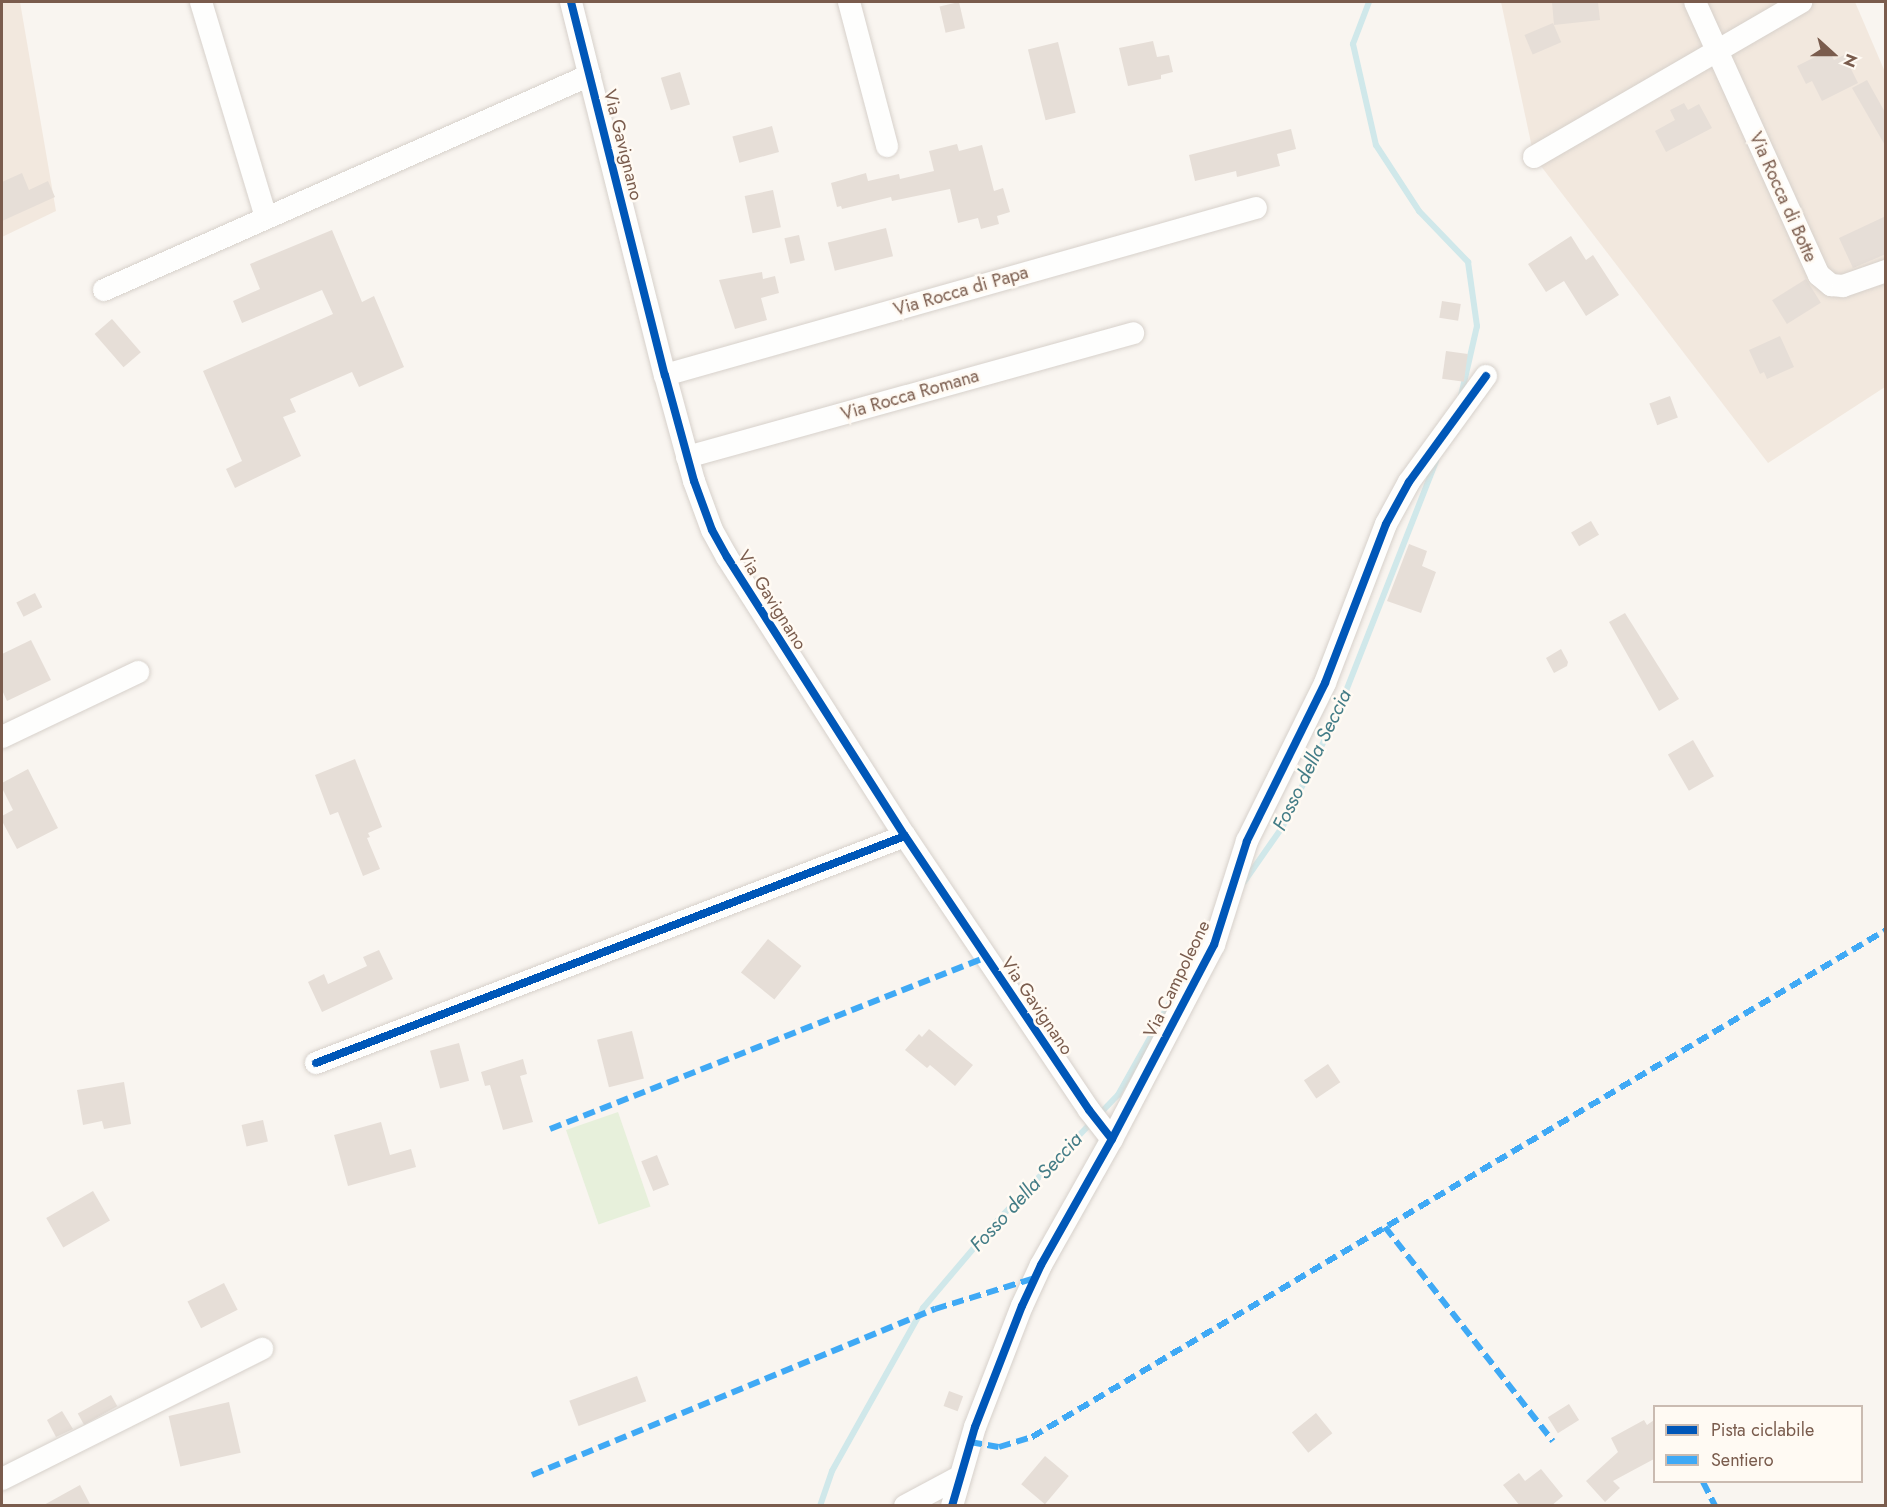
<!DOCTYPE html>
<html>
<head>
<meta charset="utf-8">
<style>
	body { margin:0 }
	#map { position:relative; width:1887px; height:1507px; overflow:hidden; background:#f9f5f0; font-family:Jost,sans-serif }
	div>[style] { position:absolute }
	.residential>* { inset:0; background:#f2e8de }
	.green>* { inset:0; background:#e7f0db; transform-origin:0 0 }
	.stream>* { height:6px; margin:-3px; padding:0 3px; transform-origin:3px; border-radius:3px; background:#d0e8ea }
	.building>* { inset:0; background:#e6ded7; transform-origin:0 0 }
	.roads { filter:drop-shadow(0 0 2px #d7d1cb) drop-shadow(0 0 2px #d7d1cb) }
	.minor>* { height:22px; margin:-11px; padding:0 11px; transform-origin:11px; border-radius:11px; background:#fefefd }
	.quiet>* { height:6px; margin-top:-3px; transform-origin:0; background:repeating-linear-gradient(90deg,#3fa9f5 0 12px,transparent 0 18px) }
	.cycleway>* { height:8px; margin:-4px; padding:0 4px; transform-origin:4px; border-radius:4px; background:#0057b8 }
	span { translate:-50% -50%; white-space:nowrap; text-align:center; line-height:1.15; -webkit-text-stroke:5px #fffaf3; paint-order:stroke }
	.street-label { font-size:18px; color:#7a5c4d }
	.water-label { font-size:20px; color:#437c86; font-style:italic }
	.frame { position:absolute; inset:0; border:3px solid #7a5c4d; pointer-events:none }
	.legend { position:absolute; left:1653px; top:1405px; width:210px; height:78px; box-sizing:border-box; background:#fffaf3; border:2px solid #cabbb1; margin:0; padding:8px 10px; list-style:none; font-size:18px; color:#7a5c4d }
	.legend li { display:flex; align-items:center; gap:12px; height:30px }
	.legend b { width:30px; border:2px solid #cabbb1 }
	.north { position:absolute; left:1803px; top:24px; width:60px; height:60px; -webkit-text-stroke:4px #fffaf3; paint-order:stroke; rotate:111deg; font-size:16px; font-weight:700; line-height:24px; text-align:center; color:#7a5c4d }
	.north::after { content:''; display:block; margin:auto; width:21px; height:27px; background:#7a5c4d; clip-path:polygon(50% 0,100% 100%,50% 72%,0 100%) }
</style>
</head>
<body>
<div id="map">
	<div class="residential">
		<i style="clip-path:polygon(2px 2px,20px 2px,56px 211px,2px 237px)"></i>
		<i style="clip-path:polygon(1501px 2px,1855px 2px,1885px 72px,1885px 387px,1768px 463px,1534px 157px)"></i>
	</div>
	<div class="green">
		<i style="left:618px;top:1112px;width:100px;height:55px;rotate:71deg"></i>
	</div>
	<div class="stream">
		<i style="left:1369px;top:2px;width:45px;rotate:110.9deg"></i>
		<i style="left:1353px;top:44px;width:104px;rotate:77.2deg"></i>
		<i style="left:1376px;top:145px;width:79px;rotate:56.9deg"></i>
		<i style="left:1419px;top:211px;width:71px;rotate:46.1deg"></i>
		<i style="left:1468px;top:262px;width:65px;rotate:82deg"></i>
		<i style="left:1477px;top:326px;width:72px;rotate:102.9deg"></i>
		<i style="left:1244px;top:882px;width:68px;rotate:-55.1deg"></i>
		<i style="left:1283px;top:826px;width:124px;rotate:-64.3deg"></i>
		<i style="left:1337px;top:714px;width:272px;rotate:-68.6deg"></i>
		<i style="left:820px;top:1506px;width:37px;rotate:-71deg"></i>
		<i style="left:832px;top:1471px;width:187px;rotate:-60.8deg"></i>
		<i style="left:923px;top:1308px;width:113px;rotate:-49.7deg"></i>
		<i style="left:996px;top:1222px;width:176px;rotate:-46.2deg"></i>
		<i style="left:1118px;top:1095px;width:159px;rotate:-60.7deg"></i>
	</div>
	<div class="building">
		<i style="left:959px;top:2px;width:27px;height:20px;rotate:77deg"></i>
		<i style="clip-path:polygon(1552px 2px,1598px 2px,1600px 20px,1554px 25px)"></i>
		<i style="left:1553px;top:23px;width:21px;height:31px;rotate:67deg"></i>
		<i style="clip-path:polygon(1153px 41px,1157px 57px,1169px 55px,1173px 72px,1161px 75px,1161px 79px,1128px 86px,1119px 48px)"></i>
		<i style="left:1058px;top:42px;width:73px;height:31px;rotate:76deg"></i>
		<i style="clip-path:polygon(1829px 50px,1834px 60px,1844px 55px,1858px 83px,1822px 101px,1812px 81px,1806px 84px,1797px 66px)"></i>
		<i style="left:680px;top:72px;width:34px;height:20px;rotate:73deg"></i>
		<i style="clip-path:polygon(1867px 80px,1886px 114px,1886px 147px,1852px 88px)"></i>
		<i style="clip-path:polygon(1684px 103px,1688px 110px,1699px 104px,1712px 128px,1666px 152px,1655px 131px,1675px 120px,1670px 110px)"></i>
		<i style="left:772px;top:126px;width:27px;height:41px;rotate:75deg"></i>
		<i style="clip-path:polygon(1291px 129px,1296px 149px,1277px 154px,1280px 166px,1237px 177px,1236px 171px,1195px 181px,1189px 155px)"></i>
		<i style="clip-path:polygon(957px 144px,959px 151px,982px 145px,994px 191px,1003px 188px,1010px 212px,997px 216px,999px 224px,981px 229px,978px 218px,958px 223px,950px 189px,892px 201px,891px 197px,842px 209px,841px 206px,837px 207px,831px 183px,866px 173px,868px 181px,899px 174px,900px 179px,934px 171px,929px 151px)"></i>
		<i style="clip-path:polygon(22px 173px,29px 190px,48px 181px,55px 197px,2px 221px,2px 182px)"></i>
		<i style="left:773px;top:190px;width:38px;height:29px;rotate:78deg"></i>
		<i style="clip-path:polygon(1886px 216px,1886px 254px,1853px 268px,1839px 238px)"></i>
		<i style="left:886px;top:228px;width:29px;height:60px;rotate:76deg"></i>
		<i style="clip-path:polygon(332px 230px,362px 302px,374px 296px,404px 367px,359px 387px,352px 372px,290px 399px,296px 412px,283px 417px,301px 456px,235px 488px,226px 469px,242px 461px,203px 371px,333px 314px,322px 290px,242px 323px,233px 301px,260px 289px,250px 264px)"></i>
		<i style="left:799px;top:235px;width:26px;height:15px;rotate:77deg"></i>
		<i style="clip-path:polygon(1571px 236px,1586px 260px,1593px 255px,1619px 295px,1586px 316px,1564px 281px,1546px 292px,1528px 264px)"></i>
		<i style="clip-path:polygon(762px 272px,763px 279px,775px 276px,779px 293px,761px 298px,767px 320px,735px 329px,719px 280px)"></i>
		<i style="left:1806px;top:279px;width:28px;height:40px;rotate:58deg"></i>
		<i style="left:1442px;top:301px;width:19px;height:17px;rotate:9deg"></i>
		<i style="left:112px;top:319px;width:44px;height:23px;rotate:49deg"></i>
		<i style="clip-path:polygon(1780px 336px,1794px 367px,1767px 379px,1764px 372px,1760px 374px,1749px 350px)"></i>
		<i style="left:1446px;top:351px;width:22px;height:28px;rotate:8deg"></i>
		<i style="left:1670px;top:396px;width:23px;height:22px;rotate:70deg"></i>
		<i style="left:1591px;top:521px;width:16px;height:23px;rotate:60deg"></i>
		<i style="clip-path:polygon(1409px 544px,1427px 551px,1422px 566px,1436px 572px,1421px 613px,1387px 601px)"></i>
		<i style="left:35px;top:593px;width:16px;height:21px;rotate:63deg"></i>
		<i style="clip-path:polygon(1625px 613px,1679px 699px,1659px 711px,1609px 622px)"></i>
		<i style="clip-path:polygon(31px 640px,51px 680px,7px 701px,2px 690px,2px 654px)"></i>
		<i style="clip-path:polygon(1561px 649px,1568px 662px,1567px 666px,1554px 673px,1546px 658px)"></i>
		<i style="left:1693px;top:740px;width:42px;height:29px;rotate:60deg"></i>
		<i style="clip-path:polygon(355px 759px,382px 827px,368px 833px,370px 837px,367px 838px,380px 869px,363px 876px,338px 812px,330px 815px,315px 775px)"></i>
		<i style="clip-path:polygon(28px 769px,58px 828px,17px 849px,2px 821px,2px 816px,13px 810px,2px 788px,2px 783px)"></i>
		<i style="left:768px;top:939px;width:43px;height:43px;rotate:39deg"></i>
		<i style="clip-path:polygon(379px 950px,393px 979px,322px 1012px,308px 982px,324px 974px,328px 984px,367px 966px,363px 957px)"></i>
		<i style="clip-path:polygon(929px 1029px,973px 1065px,955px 1086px,930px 1065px,927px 1068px,905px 1050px,919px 1034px,922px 1037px)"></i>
		<i style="left:632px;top:1031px;width:49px;height:36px;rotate:76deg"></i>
		<i style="left:459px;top:1043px;width:39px;height:30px;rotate:75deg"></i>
		<i style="clip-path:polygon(523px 1059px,527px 1074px,520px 1076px,533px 1122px,503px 1130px,490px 1085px,485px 1086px,481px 1072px)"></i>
		<i style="left:1328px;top:1064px;width:22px;height:29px;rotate:56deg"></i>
		<i style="clip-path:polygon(124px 1082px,131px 1124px,104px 1129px,102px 1121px,83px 1125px,77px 1090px)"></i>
		<i style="left:263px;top:1120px;width:22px;height:22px;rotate:77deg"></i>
		<i style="clip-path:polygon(381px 1122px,390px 1155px,411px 1149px,416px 1167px,348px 1186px,334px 1135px)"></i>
		<i style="left:657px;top:1155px;width:32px;height:17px;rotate:68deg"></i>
		<i style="left:93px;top:1191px;width:34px;height:54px;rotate:60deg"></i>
		<i style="left:224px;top:1283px;width:30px;height:41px;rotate:63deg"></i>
		<i style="left:637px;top:1376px;width:27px;height:72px;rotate:70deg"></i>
		<i style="left:949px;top:1391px;width:15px;height:16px;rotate:20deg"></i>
		<i style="left:111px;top:1395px;width:13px;height:38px;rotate:61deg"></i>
		<i style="left:229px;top:1402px;width:52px;height:62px;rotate:77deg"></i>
		<i style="left:1569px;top:1404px;width:19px;height:25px;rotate:58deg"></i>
		<i style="clip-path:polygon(62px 1411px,73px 1429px,56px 1437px,47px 1420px)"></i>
		<i style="left:1316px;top:1413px;width:26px;height:31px;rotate:51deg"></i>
		<i style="clip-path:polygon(1644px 1420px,1647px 1425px,1654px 1420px,1654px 1459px,1613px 1481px,1620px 1488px,1605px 1502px,1586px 1481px,1618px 1452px,1611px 1438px)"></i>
		<i style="left:1045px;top:1456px;width:31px;height:37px;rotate:40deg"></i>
		<i style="clip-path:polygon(1541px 1469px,1563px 1496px,1551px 1506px,1520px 1506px,1503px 1485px,1519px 1473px,1525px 1481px)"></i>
		<i style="clip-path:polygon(80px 1485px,91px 1506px,42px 1506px)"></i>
	</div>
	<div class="roads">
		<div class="minor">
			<i style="left:201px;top:2px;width:225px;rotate:73.2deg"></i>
			<i style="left:571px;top:2px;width:385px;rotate:75.9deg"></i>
			<i style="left:665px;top:375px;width:110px;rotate:74.7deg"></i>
			<i style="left:694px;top:481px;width:52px;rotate:69.8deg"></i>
			<i style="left:712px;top:530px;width:31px;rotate:61deg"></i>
			<i style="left:727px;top:557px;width:331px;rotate:57.5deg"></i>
			<i style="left:905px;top:836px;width:330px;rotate:56.1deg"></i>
			<i style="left:1089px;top:1110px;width:37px;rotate:52deg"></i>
			<i style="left:849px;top:2px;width:149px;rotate:75.2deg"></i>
			<i style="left:1695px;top:2px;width:300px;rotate:65.6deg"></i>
			<i style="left:1819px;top:275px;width:16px;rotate:40deg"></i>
			<i style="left:1831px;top:285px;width:12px;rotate:5deg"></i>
			<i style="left:1843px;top:286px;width:46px;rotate:-19.2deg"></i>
			<i style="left:1534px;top:157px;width:309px;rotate:-30.1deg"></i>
			<i style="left:104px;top:290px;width:531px;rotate:-23.86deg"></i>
			<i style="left:665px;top:375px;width:614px;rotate:-15.78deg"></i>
			<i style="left:687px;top:457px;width:463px;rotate:-15.5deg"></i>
			<i style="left:2px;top:737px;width:151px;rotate:-25.5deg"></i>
			<i style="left:316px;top:1063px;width:631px;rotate:-21.08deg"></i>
			<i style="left:2px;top:1479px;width:291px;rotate:-26.6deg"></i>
			<i style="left:905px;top:1506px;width:61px;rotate:-28.2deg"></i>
			<i style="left:952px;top:1506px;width:82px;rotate:-73.8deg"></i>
			<i style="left:975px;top:1427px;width:130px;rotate:-68.8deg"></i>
			<i style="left:1022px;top:1306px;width:45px;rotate:-65.1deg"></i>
			<i style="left:1041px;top:1265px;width:145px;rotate:-60.6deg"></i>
			<i style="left:1112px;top:1139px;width:219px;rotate:-62.3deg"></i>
			<i style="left:1214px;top:945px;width:109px;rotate:-72.4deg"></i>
			<i style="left:1247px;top:841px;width:176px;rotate:-63.7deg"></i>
			<i style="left:1325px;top:683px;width:170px;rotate:-69deg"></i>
			<i style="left:1386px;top:524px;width:48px;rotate:-61.3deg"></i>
			<i style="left:1409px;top:482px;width:131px;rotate:-54deg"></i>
		</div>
	</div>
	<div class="quiet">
		<i style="left:550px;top:1129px;width:469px;rotate:-21.5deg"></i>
		<i style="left:1385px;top:1227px;width:272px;rotate:51.9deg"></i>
		<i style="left:970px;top:1442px;width:29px;rotate:10deg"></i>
		<i style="left:999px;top:1447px;width:34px;rotate:-17deg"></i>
		<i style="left:1032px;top:1437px;width:993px;rotate:-30.7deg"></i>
		<i style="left:532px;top:1475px;width:436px;rotate:-22.4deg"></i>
		<i style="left:935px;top:1309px;width:105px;rotate:-17.2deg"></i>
		<i style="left:1703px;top:1482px;width:27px;rotate:63deg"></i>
	</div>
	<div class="cycleway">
		<i style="left:571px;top:2px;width:385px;rotate:75.9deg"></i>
		<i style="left:665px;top:375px;width:110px;rotate:74.7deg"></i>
		<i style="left:694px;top:481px;width:52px;rotate:69.8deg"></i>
		<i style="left:712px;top:530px;width:31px;rotate:61deg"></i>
		<i style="left:727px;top:557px;width:331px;rotate:57.5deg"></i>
		<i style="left:905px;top:836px;width:330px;rotate:56.1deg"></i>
		<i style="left:1089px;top:1110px;width:37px;rotate:52deg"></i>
		<i style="left:316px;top:1063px;width:631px;rotate:-21.08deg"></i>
		<i style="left:952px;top:1506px;width:82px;rotate:-73.8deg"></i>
		<i style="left:975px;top:1427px;width:130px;rotate:-68.8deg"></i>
		<i style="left:1022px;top:1306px;width:45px;rotate:-65.1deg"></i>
		<i style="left:1041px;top:1265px;width:145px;rotate:-60.6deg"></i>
		<i style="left:1112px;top:1139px;width:219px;rotate:-62.3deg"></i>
		<i style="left:1214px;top:945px;width:109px;rotate:-72.4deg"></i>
		<i style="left:1247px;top:841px;width:176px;rotate:-63.7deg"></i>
		<i style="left:1325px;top:683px;width:170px;rotate:-69deg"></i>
		<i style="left:1386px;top:524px;width:48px;rotate:-61.3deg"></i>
		<i style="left:1409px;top:482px;width:131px;rotate:-54deg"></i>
	</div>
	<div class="street-label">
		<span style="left:623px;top:145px;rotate:76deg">Via Gavignano</span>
		<span style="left:1783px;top:197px;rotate:66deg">Via Rocca di Botte</span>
		<span style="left:961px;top:291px;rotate:-16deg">Via Rocca di Papa</span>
		<span style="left:910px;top:395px;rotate:-16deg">Via Rocca Romana</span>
		<span style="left:772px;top:600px;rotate:58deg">Via Gavignano</span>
		<span style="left:1177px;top:979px;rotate:-64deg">Via Campoleone</span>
		<span style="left:1037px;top:1006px;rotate:56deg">Via Gavignano</span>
	</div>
	<div class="water-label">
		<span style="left:1312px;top:760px;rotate:-64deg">Fosso della Seccia</span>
		<span style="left:1026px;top:1192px;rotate:-47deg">Fosso della Seccia</span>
	</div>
	<div class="frame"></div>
	<ul class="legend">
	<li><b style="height:8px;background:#0057b8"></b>Pista ciclabile</li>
	<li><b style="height:8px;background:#3fa9f5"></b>Sentiero</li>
	</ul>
	<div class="north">N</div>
</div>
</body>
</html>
